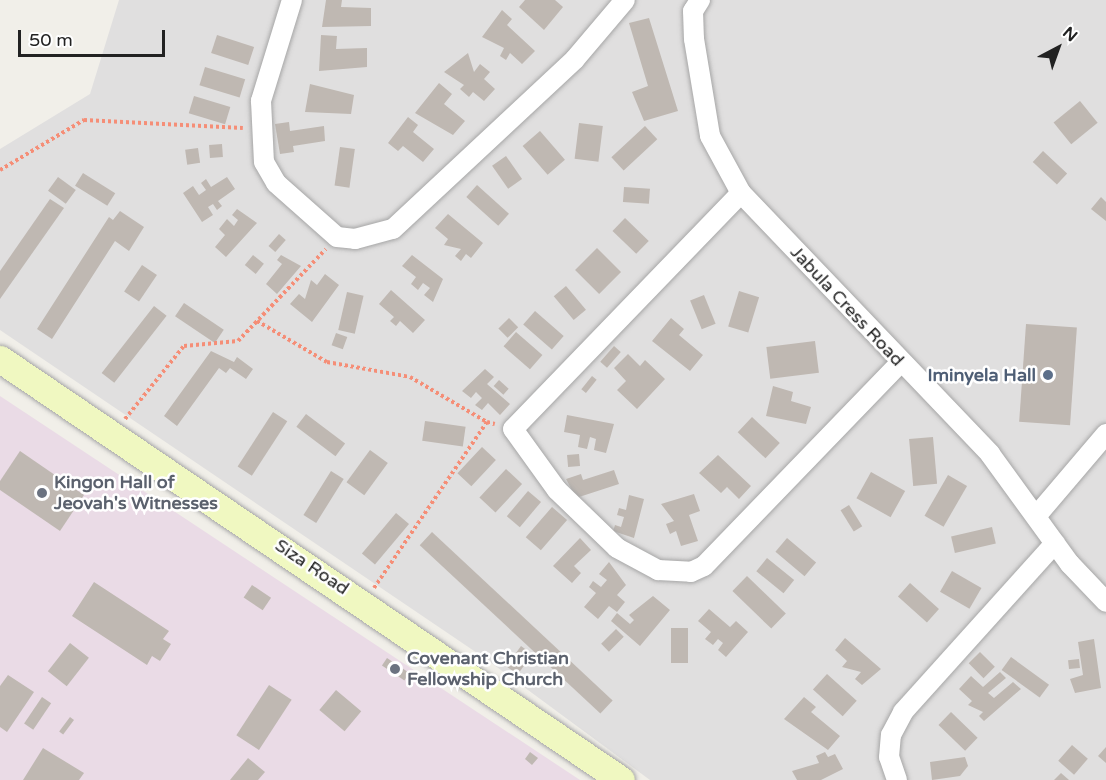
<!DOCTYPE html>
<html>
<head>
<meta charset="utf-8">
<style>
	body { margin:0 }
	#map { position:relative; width:1106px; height:780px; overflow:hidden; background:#f1efe9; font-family:"Varela Round",sans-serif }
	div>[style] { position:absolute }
	.residential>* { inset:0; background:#e0dfdf }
	.industrial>* { inset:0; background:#eadbe6 }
	.building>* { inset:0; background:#bfb8b2; transform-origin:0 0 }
	.path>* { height:4px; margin-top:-2px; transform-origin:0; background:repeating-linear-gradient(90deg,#f58e77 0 3px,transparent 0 6px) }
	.roads { filter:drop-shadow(0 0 2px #a6a6a6) drop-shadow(0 0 2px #a6a6a6) }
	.street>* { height:20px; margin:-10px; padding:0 10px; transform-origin:10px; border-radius:10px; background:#fff }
	.secondary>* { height:27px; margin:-13.5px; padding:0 13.5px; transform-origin:13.5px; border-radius:13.5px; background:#f0f8c1 }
	.dots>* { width:16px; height:16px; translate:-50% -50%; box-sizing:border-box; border:3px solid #fff; border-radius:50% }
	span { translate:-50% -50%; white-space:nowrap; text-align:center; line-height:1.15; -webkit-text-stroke:5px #fff; paint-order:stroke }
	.street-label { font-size:18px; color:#222 }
	.service-label { font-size:18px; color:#4e5e75; font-weight:700 }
	.right { translate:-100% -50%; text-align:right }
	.worship-label { font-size:18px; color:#5b616d; font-weight:700 }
	.left { translate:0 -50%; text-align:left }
	.north { position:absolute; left:1028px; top:18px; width:60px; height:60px; -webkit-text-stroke:4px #fff; paint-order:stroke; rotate:41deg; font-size:16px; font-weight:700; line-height:24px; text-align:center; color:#222 }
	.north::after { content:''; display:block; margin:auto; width:21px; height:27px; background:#222; clip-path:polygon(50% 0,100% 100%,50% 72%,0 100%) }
	.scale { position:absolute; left:18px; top:30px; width:147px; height:27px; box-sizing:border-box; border:3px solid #222; border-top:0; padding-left:8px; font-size:18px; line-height:21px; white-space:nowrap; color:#222; -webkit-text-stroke:4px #fff; paint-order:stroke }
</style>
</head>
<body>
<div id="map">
	<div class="residential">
		<i style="clip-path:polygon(119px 0,1106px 0,1106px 780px,650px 780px,486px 659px,0 330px,0 149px,90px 94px)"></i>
	</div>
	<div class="industrial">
		<i style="clip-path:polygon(0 396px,580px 780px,0 780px)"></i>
	</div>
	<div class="building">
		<i style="clip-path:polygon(326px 0,342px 0,341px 7px,371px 8px,371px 26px,322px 27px)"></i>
		<i style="clip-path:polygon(525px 0,555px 0,563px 7px,544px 30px,519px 7px)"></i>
		<i style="clip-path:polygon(502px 10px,512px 19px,507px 25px,535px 51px,522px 64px,510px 53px,506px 60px,500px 56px,504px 48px,482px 37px)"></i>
		<i style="clip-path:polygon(649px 18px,678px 111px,644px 121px,632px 92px,648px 86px,629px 23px)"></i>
		<i style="left:217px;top:35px;width:39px;height:19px;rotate:18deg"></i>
		<i style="clip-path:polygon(321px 35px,337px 36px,336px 49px,367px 48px,367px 67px,319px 71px)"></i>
		<i style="clip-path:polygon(468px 53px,474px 72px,480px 64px,490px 72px,484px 79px,495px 89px,484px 101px,473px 92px,469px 97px,460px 89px,464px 85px,444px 72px)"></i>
		<i style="left:205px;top:67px;width:42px;height:19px;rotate:17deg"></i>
		<i style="clip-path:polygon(439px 83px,452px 94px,444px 104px,465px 121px,453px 135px,415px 113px)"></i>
		<i style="clip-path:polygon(310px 84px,354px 95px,351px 114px,305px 112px)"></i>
		<i style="left:194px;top:96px;width:38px;height:18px;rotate:17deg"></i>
		<i style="left:1080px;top:101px;width:28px;height:34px;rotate:51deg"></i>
		<i style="clip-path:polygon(408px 117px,418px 125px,413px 132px,434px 149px,423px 162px,403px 146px,398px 151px,388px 143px)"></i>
		<i style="clip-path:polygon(289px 122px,290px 131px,324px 126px,325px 141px,293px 146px,294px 152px,280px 154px,275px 124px)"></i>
		<i style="left:579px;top:123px;width:24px;height:36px;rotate:7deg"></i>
		<i style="left:645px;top:126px;width:18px;height:46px;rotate:47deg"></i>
		<i style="left:540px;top:131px;width:38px;height:23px;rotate:49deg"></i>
		<i style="left:222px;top:144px;width:13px;height:13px;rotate:86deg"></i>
		<i style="left:340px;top:147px;width:15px;height:39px;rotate:8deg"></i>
		<i style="left:198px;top:148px;width:15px;height:13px;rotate:82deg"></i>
		<i style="left:1043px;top:151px;width:33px;height:15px;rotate:43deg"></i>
		<i style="left:506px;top:156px;width:28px;height:17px;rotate:55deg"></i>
		<i style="left:83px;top:173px;width:38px;height:15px;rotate:32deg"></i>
		<i style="left:58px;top:177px;width:22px;height:17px;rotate:36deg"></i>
		<i style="clip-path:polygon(227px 177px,235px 189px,218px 201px,222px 206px,217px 210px,213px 204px,208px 207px,213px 215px,202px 222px,183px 193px,193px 186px,199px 195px,206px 190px,201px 183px,206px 179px,211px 187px)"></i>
		<i style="left:477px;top:185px;width:43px;height:16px;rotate:42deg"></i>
		<i style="left:624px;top:187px;width:26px;height:15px;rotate:4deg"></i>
		<i style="clip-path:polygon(1101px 197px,1106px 202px,1106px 221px,1091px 209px)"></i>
		<i style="clip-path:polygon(50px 199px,64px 208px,0 299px,0 271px)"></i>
		<i style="clip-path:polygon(237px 209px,257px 223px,226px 257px,215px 247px,225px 235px,219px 229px,227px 219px,234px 226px,238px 220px,232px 215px)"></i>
		<i style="clip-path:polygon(120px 211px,144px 227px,129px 251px,115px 241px,52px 339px,37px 329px,109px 217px,113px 220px)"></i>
		<i style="clip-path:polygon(448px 214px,483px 243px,471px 258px,466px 254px,461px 261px,455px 256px,461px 249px,444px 245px,448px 239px,435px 228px)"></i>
		<i style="left:625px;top:218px;width:33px;height:18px;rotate:44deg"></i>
		<i style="left:279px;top:234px;width:9px;height:16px;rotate:41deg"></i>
		<i style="left:597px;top:248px;width:34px;height:31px;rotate:45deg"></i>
		<i style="left:253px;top:255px;width:14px;height:13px;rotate:39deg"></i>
		<i style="clip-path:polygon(281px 255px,301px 266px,277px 294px,266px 284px,282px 264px,277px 260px)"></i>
		<i style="clip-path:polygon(412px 255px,443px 279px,433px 302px,424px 295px,430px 288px,423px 283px,418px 290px,411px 284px,416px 277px,402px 266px)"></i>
		<i style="left:142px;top:265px;width:18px;height:32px;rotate:34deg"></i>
		<i style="clip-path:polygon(325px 274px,339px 285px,312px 322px,290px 304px,299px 294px,305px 299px,311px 280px,317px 285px)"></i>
		<i style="left:566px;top:286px;width:31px;height:16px;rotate:50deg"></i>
		<i style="clip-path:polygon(391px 290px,425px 320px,413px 333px,400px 321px,396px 326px,390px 321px,394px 317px,379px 304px)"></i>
		<i style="left:739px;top:291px;width:21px;height:37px;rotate:17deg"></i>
		<i style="left:347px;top:292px;width:17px;height:39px;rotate:13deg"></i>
		<i style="left:704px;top:295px;width:31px;height:15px;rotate:68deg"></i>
		<i style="left:184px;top:303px;width:48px;height:16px;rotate:34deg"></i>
		<i style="left:154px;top:306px;width:16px;height:85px;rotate:38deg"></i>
		<i style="left:535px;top:311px;width:38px;height:18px;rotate:41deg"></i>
		<i style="left:509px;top:318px;width:13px;height:15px;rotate:45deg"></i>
		<i style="clip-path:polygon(671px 318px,684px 329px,679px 335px,703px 355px,690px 371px,652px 341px)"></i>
		<i style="left:1026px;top:324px;width:51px;height:98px;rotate:4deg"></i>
		<i style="left:516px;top:332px;width:35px;height:19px;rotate:41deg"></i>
		<i style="left:336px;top:333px;width:12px;height:13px;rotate:20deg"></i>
		<i style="left:815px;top:341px;width:32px;height:49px;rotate:83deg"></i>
		<i style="left:614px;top:346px;width:9px;height:21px;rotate:41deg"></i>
		<i style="clip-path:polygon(211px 351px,234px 362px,237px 357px,253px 369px,246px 379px,230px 368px,226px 373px,219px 368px,177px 426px,164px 416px)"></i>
		<i style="clip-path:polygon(628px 354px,640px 366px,645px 360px,665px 379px,637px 409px,617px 390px,626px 381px,614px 368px)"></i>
		<i style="clip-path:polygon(485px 369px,494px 377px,487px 384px,510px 404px,500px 415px,488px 403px,482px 410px,475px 405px,482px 398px,476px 392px,471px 398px,462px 391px)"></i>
		<i style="left:592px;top:376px;width:6px;height:17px;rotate:39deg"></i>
		<i style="left:499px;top:380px;width:13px;height:8px;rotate:42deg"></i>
		<i style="clip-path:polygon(773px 386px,793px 392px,791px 401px,811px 407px,806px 424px,766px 416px)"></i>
		<i style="left:273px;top:412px;width:17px;height:65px;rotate:33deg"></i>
		<i style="left:306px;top:414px;width:49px;height:16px;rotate:37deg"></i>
		<i style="clip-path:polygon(567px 415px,614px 424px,606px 453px,594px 450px,596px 439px,590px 437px,587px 449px,578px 447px,580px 435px,564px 432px)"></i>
		<i style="left:752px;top:417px;width:38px;height:21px;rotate:43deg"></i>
		<i style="left:425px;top:421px;width:41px;height:20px;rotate:8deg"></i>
		<i style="left:933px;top:437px;width:47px;height:24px;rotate:85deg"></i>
		<i style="left:482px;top:447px;width:19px;height:36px;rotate:43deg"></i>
		<i style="left:370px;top:450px;width:22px;height:40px;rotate:36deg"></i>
		<i style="clip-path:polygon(20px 451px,84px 495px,60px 531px,0 490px,0 481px)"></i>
		<i style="left:579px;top:454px;width:12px;height:12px;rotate:85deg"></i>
		<i style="clip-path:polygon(718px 455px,751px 486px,739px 499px,727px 487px,721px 493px,699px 473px)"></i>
		<i style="left:506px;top:469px;width:22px;height:39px;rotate:43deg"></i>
		<i style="clip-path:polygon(614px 470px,619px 484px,576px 498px,566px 479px,581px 474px,583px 480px)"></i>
		<i style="left:331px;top:471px;width:15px;height:52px;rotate:32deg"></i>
		<i style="left:871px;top:472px;width:39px;height:30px;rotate:29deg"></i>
		<i style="left:948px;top:475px;width:22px;height:47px;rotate:30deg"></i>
		<i style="left:528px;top:491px;width:17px;height:33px;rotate:40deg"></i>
		<i style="clip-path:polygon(694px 494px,700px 511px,689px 515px,698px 541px,681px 546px,676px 531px,670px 534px,666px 524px,674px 521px,661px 504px)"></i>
		<i style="clip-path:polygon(629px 495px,644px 499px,634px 538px,613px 531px,615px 525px,621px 527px,624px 517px,617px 515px,619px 508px,626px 510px)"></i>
		<i style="left:849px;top:505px;width:25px;height:10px;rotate:58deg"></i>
		<i style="left:552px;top:507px;width:20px;height:40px;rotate:41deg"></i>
		<i style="left:396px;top:513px;width:17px;height:53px;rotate:40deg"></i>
		<i style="left:992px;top:527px;width:17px;height:42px;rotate:77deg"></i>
		<i style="left:432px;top:532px;width:247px;height:18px;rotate:43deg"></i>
		<i style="clip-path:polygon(580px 538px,591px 550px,574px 566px,581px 573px,572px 583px,553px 566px)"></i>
		<i style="left:787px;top:538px;width:38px;height:18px;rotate:40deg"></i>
		<i style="left:767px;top:558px;width:35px;height:17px;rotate:39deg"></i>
		<i style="clip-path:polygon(609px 562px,626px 585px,617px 595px,625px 602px,617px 612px,609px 606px,598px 619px,584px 607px,596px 593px,589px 587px,593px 581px,601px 587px,607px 580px,599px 574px)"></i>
		<i style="left:952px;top:571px;width:34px;height:24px;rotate:30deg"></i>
		<i style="left:747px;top:576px;width:54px;height:21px;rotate:44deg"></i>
		<i style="clip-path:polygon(94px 582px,169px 631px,163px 639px,171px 644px,160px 661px,152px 656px,147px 665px,72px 616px)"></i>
		<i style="left:910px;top:583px;width:39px;height:18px;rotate:42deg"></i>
		<i style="left:252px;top:585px;width:23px;height:15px;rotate:34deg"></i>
		<i style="clip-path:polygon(653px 596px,670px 610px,640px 646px,611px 621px,617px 613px,630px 624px,634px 620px,629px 615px)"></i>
		<i style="clip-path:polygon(709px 609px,730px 627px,736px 621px,748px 632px,726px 657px,718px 650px,723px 643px,718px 639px,713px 645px,705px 639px,711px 632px,698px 621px)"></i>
		<i style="left:671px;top:628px;width:17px;height:35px"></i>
		<i style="left:616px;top:629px;width:11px;height:21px;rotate:45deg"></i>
		<i style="clip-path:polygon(845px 638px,881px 669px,862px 685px,855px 679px,861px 672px,842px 667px,847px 661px,835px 650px)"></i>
		<i style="clip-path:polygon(1094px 639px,1101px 688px,1075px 693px,1070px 679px,1083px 675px,1078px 642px)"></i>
		<i style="left:70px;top:643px;width:24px;height:36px;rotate:38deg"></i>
		<i style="left:521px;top:646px;width:14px;height:25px;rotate:36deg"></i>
		<i style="left:980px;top:652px;width:21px;height:16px;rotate:45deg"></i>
		<i style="left:1011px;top:657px;width:47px;height:16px;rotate:36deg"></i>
		<i style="left:387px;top:658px;width:27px;height:9px;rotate:34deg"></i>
		<i style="left:1079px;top:659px;width:9px;height:11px;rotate:84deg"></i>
		<i style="clip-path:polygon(1000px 672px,1006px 678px,988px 693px,994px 698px,1013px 682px,1021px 689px,984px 721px,979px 716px,983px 712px,968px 705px,972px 701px,959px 689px,971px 676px,983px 687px)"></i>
		<i style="left:827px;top:674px;width:40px;height:21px;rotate:42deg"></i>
		<i style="clip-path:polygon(8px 675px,34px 692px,7px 732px,0 727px,0 686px)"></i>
		<i style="left:269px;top:685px;width:27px;height:60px;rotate:33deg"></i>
		<i style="left:336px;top:690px;width:33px;height:26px;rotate:40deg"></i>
		<i style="left:42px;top:697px;width:11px;height:32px;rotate:34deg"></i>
		<i style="clip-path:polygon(804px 697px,816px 707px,811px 712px,840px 736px,828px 750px,784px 719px)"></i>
		<i style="left:951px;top:712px;width:37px;height:18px;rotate:44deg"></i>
		<i style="left:70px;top:717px;width:5px;height:18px;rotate:37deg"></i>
		<i style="left:1072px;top:745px;width:21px;height:21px;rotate:41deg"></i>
		<i style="clip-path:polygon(1106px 747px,1106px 763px,1098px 756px)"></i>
		<i style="clip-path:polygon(43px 748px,84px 773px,79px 780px,23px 780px)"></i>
		<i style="clip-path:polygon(530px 752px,538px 758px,532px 765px,525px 759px)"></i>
		<i style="clip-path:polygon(825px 752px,828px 757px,835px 754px,843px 769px,821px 780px,797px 780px,792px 771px,819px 763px,816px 756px)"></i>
		<i style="clip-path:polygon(965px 757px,968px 766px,960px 776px,932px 780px,930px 762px)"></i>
		<i style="clip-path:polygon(248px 758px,265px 772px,258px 780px,230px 780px)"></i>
		<i style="clip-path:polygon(1061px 773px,1069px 780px,1054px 780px)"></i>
	</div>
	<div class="path">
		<i style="left:0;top:170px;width:98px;rotate:-30.8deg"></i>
		<i style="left:84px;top:120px;width:159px;rotate:2.9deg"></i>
		<i style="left:257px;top:321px;width:81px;rotate:30.4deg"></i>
		<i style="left:327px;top:362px;width:84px;rotate:10.2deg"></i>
		<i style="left:410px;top:377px;width:89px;rotate:30.3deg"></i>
		<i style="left:125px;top:419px;width:94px;rotate:-51.1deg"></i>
		<i style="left:184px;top:346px;width:54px;rotate:-5.3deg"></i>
		<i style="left:238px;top:341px;width:127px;rotate:-46.3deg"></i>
		<i style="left:374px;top:588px;width:201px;rotate:-55.8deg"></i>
		<i style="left:487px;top:422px;width:8px;rotate:14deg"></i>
	</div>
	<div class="roads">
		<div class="street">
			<i style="left:292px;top:0;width:106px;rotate:107.1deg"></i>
			<i style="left:261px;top:101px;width:61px;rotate:87.2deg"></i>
			<i style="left:264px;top:162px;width:24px;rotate:60deg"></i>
			<i style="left:276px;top:183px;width:81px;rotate:41.5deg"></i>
			<i style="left:337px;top:237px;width:18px;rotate:6deg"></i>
			<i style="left:355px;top:239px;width:39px;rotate:-15deg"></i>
			<i style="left:393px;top:229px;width:249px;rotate:-43deg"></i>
			<i style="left:575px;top:59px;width:77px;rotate:-49.7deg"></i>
			<i style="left:700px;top:0;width:13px;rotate:122deg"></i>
			<i style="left:693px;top:11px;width:28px;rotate:88deg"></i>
			<i style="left:694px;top:39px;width:98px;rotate:80.6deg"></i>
			<i style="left:710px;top:136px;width:65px;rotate:61.5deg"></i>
			<i style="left:741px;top:193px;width:361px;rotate:46.3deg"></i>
			<i style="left:990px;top:454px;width:136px;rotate:54deg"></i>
			<i style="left:1070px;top:564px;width:52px;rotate:46.5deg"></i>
			<i style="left:741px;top:193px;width:328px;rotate:134deg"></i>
			<i style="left:513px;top:429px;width:75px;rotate:54.2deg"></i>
			<i style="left:557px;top:490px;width:83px;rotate:44deg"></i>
			<i style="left:617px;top:548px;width:47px;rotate:28.2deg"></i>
			<i style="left:658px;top:570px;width:33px;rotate:3deg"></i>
			<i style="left:691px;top:572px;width:14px;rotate:-25deg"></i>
			<i style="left:704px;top:566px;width:282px;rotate:-46deg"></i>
			<i style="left:1038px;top:514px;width:105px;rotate:-49.6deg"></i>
			<i style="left:897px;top:780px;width:24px;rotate:-109deg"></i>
			<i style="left:889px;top:757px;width:22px;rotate:-85deg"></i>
			<i style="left:891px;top:735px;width:26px;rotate:-62deg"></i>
			<i style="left:903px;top:712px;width:227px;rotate:-48deg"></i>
		</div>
		<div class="secondary">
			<i style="left:0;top:359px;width:750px;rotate:34.13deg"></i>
		</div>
	</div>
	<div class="dots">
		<i style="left:1048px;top:375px;background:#5c6f8a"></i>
		<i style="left:42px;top:493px;background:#6b7280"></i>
		<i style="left:395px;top:669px;background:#6b7280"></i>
	</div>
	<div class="street-label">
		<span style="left:847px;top:306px;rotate:47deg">Jabula Cress Road</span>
		<span style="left:312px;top:567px;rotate:34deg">Siza Road</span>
	</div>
	<div class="service-label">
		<span class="right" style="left:1036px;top:375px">Iminyela Hall</span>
	</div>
	<div class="worship-label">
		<span class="left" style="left:54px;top:493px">Kingon Hall of<br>Jeovah's Witnesses</span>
		<span class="left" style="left:407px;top:669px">Covenant Christian<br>Fellowship Church</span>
	</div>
	<div class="north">N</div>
	<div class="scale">50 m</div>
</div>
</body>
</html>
